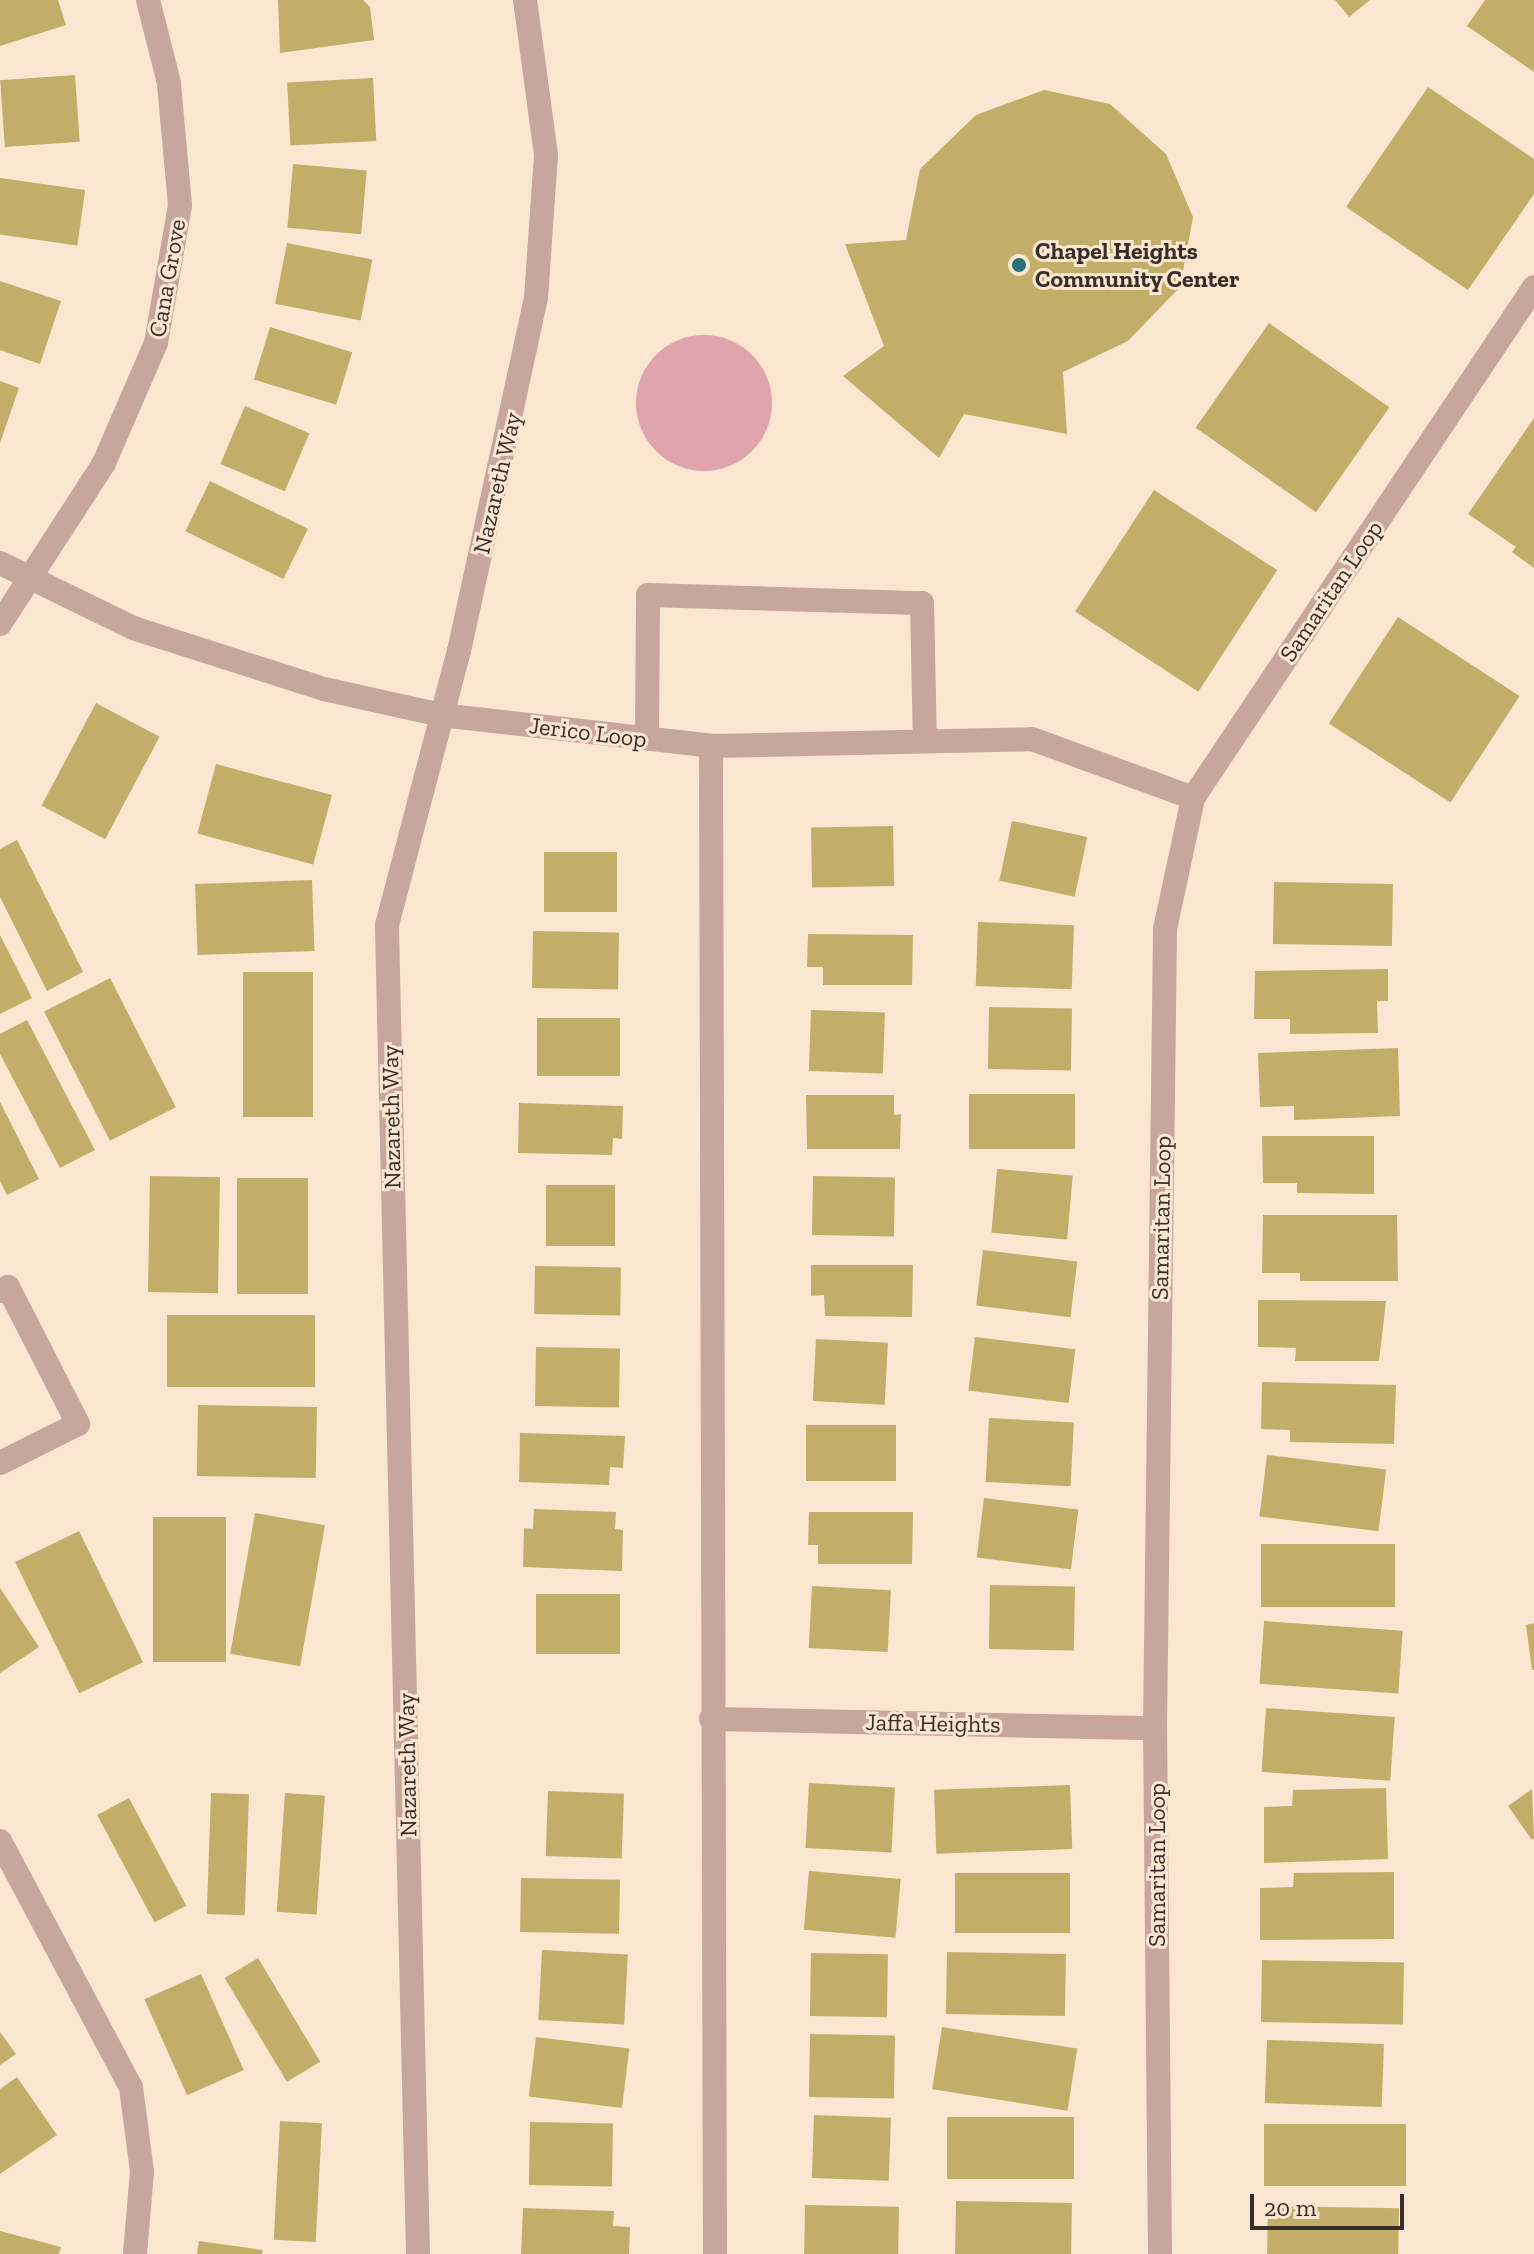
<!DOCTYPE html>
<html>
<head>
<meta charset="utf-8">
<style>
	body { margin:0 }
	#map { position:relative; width:1534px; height:2254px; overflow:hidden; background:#fbe6d2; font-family:"Zilla Slab",serif }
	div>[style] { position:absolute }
	.green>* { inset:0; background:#e0a4ac }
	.round { border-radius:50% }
	.building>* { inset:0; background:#c2ae68; transform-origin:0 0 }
	.minor>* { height:24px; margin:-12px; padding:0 12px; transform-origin:12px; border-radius:12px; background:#c7a69c }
	.dots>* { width:22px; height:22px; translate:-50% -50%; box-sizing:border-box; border:4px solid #fbe6d2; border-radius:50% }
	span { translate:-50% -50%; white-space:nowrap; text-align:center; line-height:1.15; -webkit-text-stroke:6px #fbe6d2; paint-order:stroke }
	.poi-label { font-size:24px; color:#372f27; font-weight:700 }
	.left { translate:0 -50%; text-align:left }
	.street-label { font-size:24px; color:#372f27 }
	.scale { position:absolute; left:1250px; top:2194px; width:154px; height:36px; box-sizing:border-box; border:4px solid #372f27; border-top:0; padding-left:10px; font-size:24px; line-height:28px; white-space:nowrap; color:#372f27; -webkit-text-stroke:6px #fbe6d2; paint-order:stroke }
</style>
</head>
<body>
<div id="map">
	<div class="green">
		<i class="round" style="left:636px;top:335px;width:136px;height:136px"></i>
	</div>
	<div class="building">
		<i style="clip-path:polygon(0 0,58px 0,66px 25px,0 46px)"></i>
		<i style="clip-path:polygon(278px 0,363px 0,370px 7px,374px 40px,280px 53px)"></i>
		<i style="clip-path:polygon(1335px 0,1370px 0,1349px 17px)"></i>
		<i style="clip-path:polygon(1485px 0,1534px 0,1534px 72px,1467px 26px)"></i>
		<i style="left:75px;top:75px;width:67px;height:75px;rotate:86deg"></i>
		<i style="left:373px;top:78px;width:63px;height:86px;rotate:87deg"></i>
		<i style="clip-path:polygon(1428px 87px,1534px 159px,1534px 194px,1468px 290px,1346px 207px)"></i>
		<i style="clip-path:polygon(1044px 90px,1110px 104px,1166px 154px,1193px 217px,1180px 287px,1128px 341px,1063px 372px,1067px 434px,964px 414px,939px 458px,843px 376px,884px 346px,845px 244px,906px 240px,920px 169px,976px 115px)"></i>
		<i style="left:293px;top:164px;width:74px;height:64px;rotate:5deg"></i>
		<i style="left:0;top:178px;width:86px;height:56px;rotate:8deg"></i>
		<i style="left:287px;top:243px;width:87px;height:62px;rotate:11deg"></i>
		<i style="clip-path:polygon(0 281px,61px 301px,40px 364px,0 350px)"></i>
		<i style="left:1269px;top:323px;width:147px;height:128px;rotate:35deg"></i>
		<i style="left:270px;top:327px;width:86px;height:55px;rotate:17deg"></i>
		<i style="clip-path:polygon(0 381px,19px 388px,0 443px)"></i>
		<i style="left:245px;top:406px;width:70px;height:63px;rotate:23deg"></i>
		<i style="clip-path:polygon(1534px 418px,1534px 568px,1512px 552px,1516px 547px,1468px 514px)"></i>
		<i style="left:210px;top:481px;width:109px;height:56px;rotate:26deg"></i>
		<i style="left:1154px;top:490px;width:147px;height:145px;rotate:33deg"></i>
		<i style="left:1398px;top:617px;width:145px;height:127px;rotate:33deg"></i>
		<i style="left:96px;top:703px;width:72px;height:116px;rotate:28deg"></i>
		<i style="left:216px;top:764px;width:120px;height:72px;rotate:15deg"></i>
		<i style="left:1012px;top:821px;width:77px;height:61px;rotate:12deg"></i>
		<i style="left:893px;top:826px;width:60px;height:82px;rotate:89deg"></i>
		<i style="clip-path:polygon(17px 840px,83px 972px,47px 991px,0 897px,0 849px)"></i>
		<i style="left:544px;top:852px;width:73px;height:60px"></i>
		<i style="left:312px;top:880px;width:71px;height:117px;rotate:88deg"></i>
		<i style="left:1274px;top:882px;width:119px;height:62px;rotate:1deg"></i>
		<i style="left:978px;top:922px;width:96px;height:64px;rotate:2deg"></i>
		<i style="left:533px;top:931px;width:86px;height:57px;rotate:1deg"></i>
		<i style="clip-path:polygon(808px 934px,913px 935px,912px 985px,823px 985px,823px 967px,807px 967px)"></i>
		<i style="clip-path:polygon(0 935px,32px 998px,0 1014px)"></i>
		<i style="clip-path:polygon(1388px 969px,1388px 1001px,1377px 1001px,1378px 1033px,1290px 1034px,1290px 1019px,1254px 1019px,1255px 971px)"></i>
		<i style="left:313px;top:972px;width:145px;height:70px;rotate:90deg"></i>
		<i style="left:110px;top:978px;width:145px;height:74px;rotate:63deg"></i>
		<i style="left:989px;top:1007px;width:83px;height:62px;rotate:1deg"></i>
		<i style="left:811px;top:1010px;width:74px;height:61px;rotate:2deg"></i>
		<i style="left:537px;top:1018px;width:83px;height:58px"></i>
		<i style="clip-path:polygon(27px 1020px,95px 1150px,60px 1168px,0 1054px,0 1034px)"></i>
		<i style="clip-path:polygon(1398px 1048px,1400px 1116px,1294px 1120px,1294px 1106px,1260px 1107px,1258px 1053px)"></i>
		<i style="left:1075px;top:1094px;width:55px;height:106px;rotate:90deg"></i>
		<i style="clip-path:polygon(806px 1095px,894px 1095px,894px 1115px,901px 1114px,900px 1149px,807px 1149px)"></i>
		<i style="clip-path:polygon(0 1102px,39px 1179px,7px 1195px,0 1181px)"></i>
		<i style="clip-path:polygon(519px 1103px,623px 1106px,622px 1139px,613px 1138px,612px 1155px,518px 1153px)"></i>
		<i style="clip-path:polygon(1262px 1136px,1374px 1136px,1374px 1194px,1297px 1193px,1297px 1183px,1263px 1183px)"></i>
		<i style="left:997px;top:1169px;width:76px;height:64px;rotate:5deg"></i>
		<i style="left:150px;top:1176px;width:70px;height:116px;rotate:1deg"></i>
		<i style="left:813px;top:1176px;width:82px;height:59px;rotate:1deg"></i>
		<i style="left:237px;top:1178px;width:71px;height:116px"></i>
		<i style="left:546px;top:1185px;width:69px;height:61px"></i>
		<i style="clip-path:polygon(1263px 1215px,1397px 1215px,1398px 1281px,1300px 1281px,1300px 1273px,1262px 1273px)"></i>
		<i style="left:983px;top:1250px;width:95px;height:56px;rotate:7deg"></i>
		<i style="clip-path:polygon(811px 1265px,913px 1265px,912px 1317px,825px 1316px,824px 1295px,811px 1296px)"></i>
		<i style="left:535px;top:1266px;width:86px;height:48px;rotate:1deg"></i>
		<i style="clip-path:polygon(1258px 1300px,1386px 1301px,1379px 1361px,1295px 1361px,1296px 1348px,1258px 1347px)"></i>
		<i style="left:167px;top:1315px;width:148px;height:72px"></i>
		<i style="left:975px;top:1337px;width:101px;height:54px;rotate:7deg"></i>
		<i style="left:816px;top:1339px;width:72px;height:62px;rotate:3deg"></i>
		<i style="left:536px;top:1347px;width:84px;height:59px;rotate:1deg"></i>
		<i style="clip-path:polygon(1262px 1382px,1396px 1385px,1394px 1444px,1290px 1442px,1290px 1430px,1261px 1429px)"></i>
		<i style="left:198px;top:1405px;width:119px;height:71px;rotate:1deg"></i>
		<i style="left:989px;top:1418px;width:85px;height:64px;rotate:3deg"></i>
		<i style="left:806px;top:1425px;width:90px;height:56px"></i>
		<i style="clip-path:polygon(520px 1433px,625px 1436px,623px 1468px,610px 1467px,609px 1485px,519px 1482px)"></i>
		<i style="left:1267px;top:1455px;width:120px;height:62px;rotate:7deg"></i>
		<i style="left:984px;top:1498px;width:95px;height:60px;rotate:7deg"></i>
		<i style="clip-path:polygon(534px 1509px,616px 1512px,615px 1529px,623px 1530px,622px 1571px,523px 1567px,524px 1528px,533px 1529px)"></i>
		<i style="clip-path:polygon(809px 1512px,913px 1512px,912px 1564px,818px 1564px,818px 1545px,808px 1545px)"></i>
		<i style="left:255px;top:1513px;width:71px;height:143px;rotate:10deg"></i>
		<i style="left:226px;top:1517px;width:145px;height:73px;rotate:90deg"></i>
		<i style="left:79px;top:1531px;width:146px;height:71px;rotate:64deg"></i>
		<i style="left:1261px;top:1544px;width:134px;height:63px"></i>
		<i style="left:990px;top:1585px;width:85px;height:64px;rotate:1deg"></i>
		<i style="left:812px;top:1586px;width:79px;height:62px;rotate:3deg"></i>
		<i style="clip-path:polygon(0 1588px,39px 1647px,0 1673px)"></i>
		<i style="left:620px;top:1594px;width:60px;height:84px;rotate:90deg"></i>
		<i style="left:1264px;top:1621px;width:139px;height:63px;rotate:4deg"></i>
		<i style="clip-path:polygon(1534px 1623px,1534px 1670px,1532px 1670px,1526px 1625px)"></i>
		<i style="left:1266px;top:1708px;width:129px;height:64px;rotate:4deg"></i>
		<i style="left:809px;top:1783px;width:86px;height:65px;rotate:3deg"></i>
		<i style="left:1070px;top:1785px;width:64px;height:136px;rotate:88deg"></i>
		<i style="clip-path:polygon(1386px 1788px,1388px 1859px,1264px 1863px,1264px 1807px,1292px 1806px,1293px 1790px)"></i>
		<i style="clip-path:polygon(1532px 1789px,1534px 1838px,1532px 1840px,1508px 1806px)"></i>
		<i style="left:548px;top:1791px;width:76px;height:65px;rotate:2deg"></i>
		<i style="left:211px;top:1793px;width:38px;height:121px;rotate:2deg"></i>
		<i style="left:285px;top:1793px;width:40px;height:119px;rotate:4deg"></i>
		<i style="left:129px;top:1798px;width:122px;height:36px;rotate:62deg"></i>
		<i style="left:809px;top:1871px;width:92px;height:59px;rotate:5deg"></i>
		<i style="clip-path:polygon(1394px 1872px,1394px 1939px,1260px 1940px,1260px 1888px,1293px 1887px,1294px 1873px)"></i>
		<i style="left:955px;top:1873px;width:115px;height:60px"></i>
		<i style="left:521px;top:1878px;width:99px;height:54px;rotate:1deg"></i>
		<i style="left:542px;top:1950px;width:86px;height:70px;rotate:3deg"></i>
		<i style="left:947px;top:1952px;width:119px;height:62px;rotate:1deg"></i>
		<i style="left:811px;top:1953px;width:77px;height:63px;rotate:1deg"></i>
		<i style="left:258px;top:1958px;width:121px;height:39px;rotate:59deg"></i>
		<i style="left:1262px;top:1960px;width:142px;height:62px;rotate:1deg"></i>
		<i style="left:201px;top:1974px;width:105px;height:62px;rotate:66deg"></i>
		<i style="left:942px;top:2027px;width:137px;height:63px;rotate:9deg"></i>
		<i style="clip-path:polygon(0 2032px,16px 2054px,0 2065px)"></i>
		<i style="left:810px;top:2034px;width:85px;height:63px;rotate:1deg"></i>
		<i style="left:536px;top:2037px;width:94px;height:60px;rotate:7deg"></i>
		<i style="left:1267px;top:2040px;width:117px;height:63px;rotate:2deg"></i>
		<i style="clip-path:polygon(17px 2077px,57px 2135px,0 2174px,0 2089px)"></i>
		<i style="left:814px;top:2115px;width:77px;height:63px;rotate:2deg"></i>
		<i style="left:947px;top:2117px;width:127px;height:62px"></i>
		<i style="left:280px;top:2121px;width:42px;height:119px;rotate:3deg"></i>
		<i style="left:530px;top:2122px;width:83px;height:63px;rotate:1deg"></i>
		<i style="left:1264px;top:2124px;width:142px;height:62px"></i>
		<i style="left:956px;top:2201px;width:116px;height:53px;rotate:1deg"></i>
		<i style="left:805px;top:2205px;width:94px;height:49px;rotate:1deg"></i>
		<i style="left:1268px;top:2206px;width:131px;height:48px;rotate:1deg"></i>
		<i style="clip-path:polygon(523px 2208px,614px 2211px,613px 2226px,630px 2227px,629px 2254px,521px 2254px)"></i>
		<i style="clip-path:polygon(0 2231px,61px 2247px,59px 2254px,0 2254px)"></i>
		<i style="clip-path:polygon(199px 2241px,263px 2250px,262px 2254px,197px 2254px)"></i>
	</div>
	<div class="minor">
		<i style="left:0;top:563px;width:148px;rotate:26deg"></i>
		<i style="left:133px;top:628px;width:201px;rotate:17.7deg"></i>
		<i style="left:324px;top:689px;width:120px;rotate:12.5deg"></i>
		<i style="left:441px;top:715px;width:272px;rotate:6.5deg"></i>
		<i style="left:711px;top:746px;width:321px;rotate:-1.2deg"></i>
		<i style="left:1032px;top:739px;width:171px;rotate:20.1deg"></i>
		<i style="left:0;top:624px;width:192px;rotate:-57.1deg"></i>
		<i style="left:104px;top:463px;width:131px;rotate:-66.6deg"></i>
		<i style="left:156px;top:343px;width:140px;rotate:-80.1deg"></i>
		<i style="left:180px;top:205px;width:122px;rotate:-95.2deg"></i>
		<i style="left:169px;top:83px;width:86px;rotate:-104.2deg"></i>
		<i style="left:647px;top:738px;width:143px;rotate:-89.6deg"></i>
		<i style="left:648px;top:595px;width:274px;rotate:1.7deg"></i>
		<i style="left:922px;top:603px;width:138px;rotate:88.8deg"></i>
		<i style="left:711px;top:746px;width:1508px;rotate:89.85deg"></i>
		<i style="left:0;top:1291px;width:9px;rotate:-27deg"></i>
		<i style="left:8px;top:1287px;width:154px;rotate:62.9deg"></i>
		<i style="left:78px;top:1424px;width:87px;rotate:153.4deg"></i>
		<i style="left:711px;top:1719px;width:444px;rotate:1.2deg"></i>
		<i style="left:0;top:1841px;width:279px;rotate:62deg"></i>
		<i style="left:131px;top:2087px;width:86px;rotate:82.6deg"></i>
		<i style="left:142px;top:2172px;width:82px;rotate:94.9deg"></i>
		<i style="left:418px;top:2254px;width:1329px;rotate:-91.34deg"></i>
		<i style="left:387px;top:925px;width:283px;rotate:-75.3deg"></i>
		<i style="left:459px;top:651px;width:361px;rotate:-77.7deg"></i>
		<i style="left:536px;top:298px;width:143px;rotate:-86deg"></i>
		<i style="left:546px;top:155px;width:156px;rotate:-97.7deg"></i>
		<i style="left:1160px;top:2254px;width:526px;rotate:-90.54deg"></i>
		<i style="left:1155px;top:1728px;width:799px;rotate:-89.28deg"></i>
		<i style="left:1165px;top:929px;width:134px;rotate:-77.9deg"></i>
		<i style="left:1193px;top:798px;width:614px;rotate:-56.28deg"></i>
	</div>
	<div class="dots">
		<i style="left:1019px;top:265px;background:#29727b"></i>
	</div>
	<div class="poi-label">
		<span class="left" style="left:1035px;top:265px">Chapel Heights<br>Community Center</span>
	</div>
	<div class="street-label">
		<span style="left:167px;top:278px;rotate:-80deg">Cana Grove</span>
		<span style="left:497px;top:483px;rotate:-77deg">Nazareth Way</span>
		<span style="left:1331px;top:591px;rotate:-56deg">Samaritan Loop</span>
		<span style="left:588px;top:732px;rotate:7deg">Jerico Loop</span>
		<span style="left:391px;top:1117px;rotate:-91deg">Nazareth Way</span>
		<span style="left:1161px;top:1218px;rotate:-89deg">Samaritan Loop</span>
		<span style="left:933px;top:1723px;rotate:1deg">Jaffa Heights</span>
		<span style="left:407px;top:1765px;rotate:-91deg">Nazareth Way</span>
		<span style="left:1157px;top:1865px;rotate:-90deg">Samaritan Loop</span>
	</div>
	<div class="scale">20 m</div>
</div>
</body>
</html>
